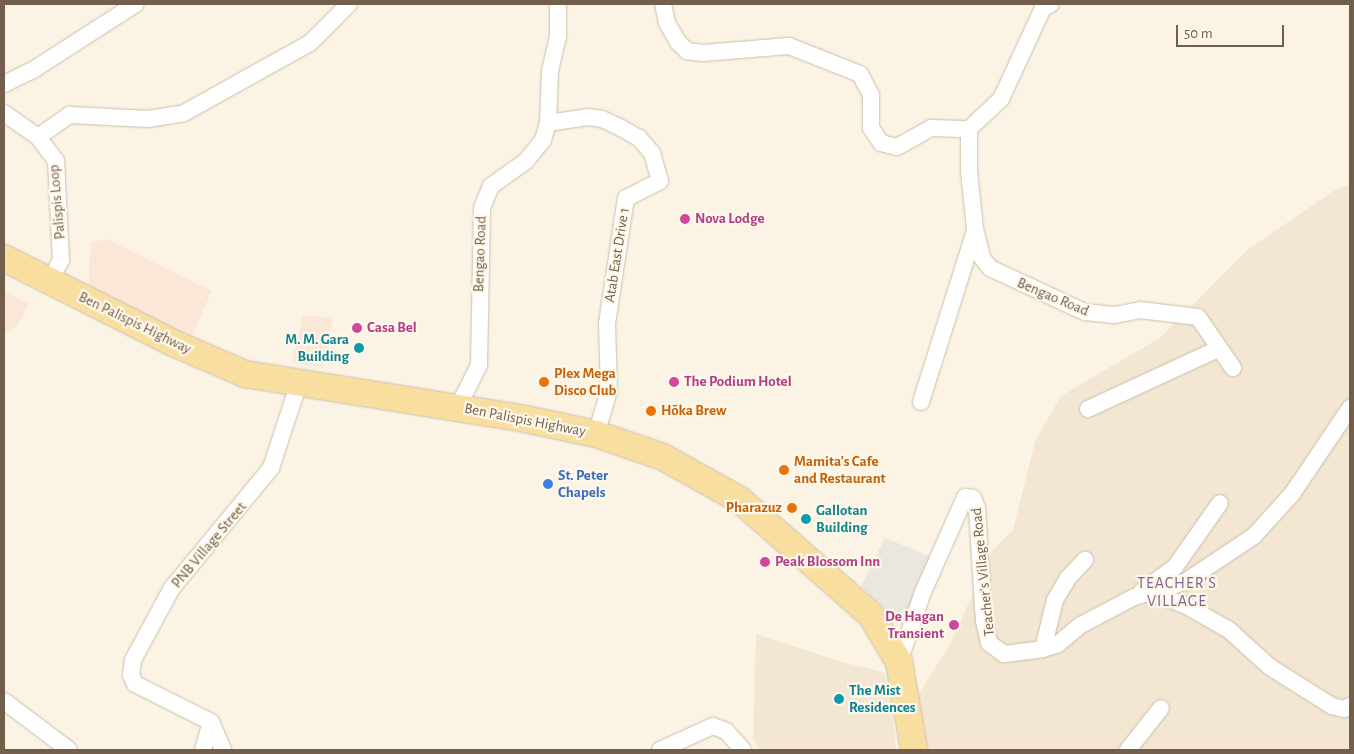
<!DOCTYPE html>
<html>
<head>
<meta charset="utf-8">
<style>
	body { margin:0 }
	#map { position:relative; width:1354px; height:754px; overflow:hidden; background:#fbf4e4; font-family:"Alegreya Sans",sans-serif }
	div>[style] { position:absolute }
	.residential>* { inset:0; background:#f3e7d3 }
	.commercial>* { inset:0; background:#fbe6d8 }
	.industrial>* { inset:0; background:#ebe6de }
	.roads { filter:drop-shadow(0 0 1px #cdbdab) drop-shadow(0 0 1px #cdbdab) }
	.street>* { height:16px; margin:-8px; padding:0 8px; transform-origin:8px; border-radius:8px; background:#fff }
	.primary>* { height:26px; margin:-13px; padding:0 13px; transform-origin:13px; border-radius:13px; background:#f8df9f }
	.dots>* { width:14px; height:14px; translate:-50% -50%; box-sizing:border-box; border:2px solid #fef8ea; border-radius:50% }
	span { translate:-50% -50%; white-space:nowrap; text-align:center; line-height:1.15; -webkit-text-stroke:4.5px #fef8ea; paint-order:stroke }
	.street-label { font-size:15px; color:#735d4b }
	.hotel-label { font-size:15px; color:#b23c85; font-weight:700 }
	.left { translate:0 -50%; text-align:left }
	.right { translate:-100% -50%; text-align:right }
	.culture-label { font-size:15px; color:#0d838f; font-weight:700 }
	.food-label { font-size:15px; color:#c56008; font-weight:700 }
	.shop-label { font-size:15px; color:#366cbe; font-weight:700 }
	.neighbourhood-label { font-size:16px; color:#84628f; letter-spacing:1px }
	.frame { position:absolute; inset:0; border:5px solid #735d4b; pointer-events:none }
	.scale { position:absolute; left:1176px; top:25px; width:108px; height:22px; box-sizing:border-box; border:2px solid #735d4b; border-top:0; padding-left:6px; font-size:15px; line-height:18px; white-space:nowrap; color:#735d4b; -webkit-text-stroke:4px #fef8ea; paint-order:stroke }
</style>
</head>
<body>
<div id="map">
	<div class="residential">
		<i style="clip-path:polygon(1350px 184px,1350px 750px,914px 750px,908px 710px,948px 648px,993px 550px,1013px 530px,1035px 441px,1061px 396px,1161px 337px,1247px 250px,1335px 190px)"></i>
		<i style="clip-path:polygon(756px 634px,845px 663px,884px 672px,891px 695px,896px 750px,760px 750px,753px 739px)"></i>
	</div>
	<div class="commercial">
		<i style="clip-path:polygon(107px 239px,212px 291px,191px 337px,89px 290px,90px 243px)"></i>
		<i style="clip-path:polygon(4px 292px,29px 303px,18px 325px,4px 334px)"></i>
		<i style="clip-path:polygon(303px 316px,333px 317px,323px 367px,292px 363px)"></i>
	</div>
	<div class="industrial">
		<i style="clip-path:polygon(885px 538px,932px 557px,902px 625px,861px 586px)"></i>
	</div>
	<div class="roads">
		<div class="street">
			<i style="left:663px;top:4px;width:19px;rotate:78deg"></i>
			<i style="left:667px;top:23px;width:22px;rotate:60deg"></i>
			<i style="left:678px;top:42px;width:13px;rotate:45deg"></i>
			<i style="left:687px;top:51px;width:16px;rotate:7deg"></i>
			<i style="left:703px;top:53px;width:86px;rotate:-4.7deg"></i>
			<i style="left:789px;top:46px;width:76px;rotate:21.5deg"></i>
			<i style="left:860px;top:74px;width:24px;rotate:62deg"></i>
			<i style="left:871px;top:95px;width:33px;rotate:90deg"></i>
			<i style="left:871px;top:128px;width:18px;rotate:56deg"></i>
			<i style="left:881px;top:143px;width:16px;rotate:14deg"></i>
			<i style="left:897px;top:147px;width:39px;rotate:-29deg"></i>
			<i style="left:931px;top:128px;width:38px;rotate:2deg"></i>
			<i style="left:969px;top:129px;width:44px;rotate:-43.2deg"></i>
			<i style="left:1001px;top:99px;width:100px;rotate:-65.2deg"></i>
			<i style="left:1043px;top:8px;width:9px;rotate:-27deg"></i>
			<i style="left:4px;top:84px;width:32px;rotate:-26deg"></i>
			<i style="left:33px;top:70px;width:122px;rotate:-32.7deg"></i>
			<i style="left:4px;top:113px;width:42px;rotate:35.2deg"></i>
			<i style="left:38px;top:137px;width:30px;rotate:53deg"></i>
			<i style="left:56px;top:161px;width:99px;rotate:87.1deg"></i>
			<i style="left:61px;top:260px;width:24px;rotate:118deg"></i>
			<i style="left:548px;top:123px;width:40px;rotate:-8.5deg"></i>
			<i style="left:588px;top:117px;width:14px;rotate:8deg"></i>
			<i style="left:602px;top:119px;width:21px;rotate:25deg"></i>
			<i style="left:621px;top:128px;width:21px;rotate:29deg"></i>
			<i style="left:639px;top:138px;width:20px;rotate:49deg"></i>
			<i style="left:652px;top:153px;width:29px;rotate:74deg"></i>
			<i style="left:660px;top:181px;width:38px;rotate:153deg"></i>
			<i style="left:626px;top:198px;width:127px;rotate:98.6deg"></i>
			<i style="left:607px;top:324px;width:67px;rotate:88.3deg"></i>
			<i style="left:609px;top:391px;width:45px;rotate:106.8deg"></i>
			<i style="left:969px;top:129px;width:42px;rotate:90deg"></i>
			<i style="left:969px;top:171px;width:58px;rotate:84.1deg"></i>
			<i style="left:975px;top:229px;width:30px;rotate:76deg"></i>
			<i style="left:982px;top:258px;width:13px;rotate:51deg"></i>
			<i style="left:990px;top:268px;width:105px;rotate:24.9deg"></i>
			<i style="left:1085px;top:312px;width:30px;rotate:6deg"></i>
			<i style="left:1115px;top:315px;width:25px;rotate:-11deg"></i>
			<i style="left:1140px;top:310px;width:58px;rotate:6.9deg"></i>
			<i style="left:1198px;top:317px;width:62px;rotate:55.5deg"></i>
			<i style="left:38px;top:137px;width:39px;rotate:-35deg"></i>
			<i style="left:70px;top:115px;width:78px;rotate:2.9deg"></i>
			<i style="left:148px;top:119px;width:36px;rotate:-9deg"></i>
			<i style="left:184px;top:113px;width:144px;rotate:-29.1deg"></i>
			<i style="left:310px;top:43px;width:55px;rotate:-45deg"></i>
			<i style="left:921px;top:402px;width:179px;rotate:-72.5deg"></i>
			<i style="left:458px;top:407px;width:47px;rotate:-63.4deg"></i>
			<i style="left:479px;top:365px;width:157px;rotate:-88.9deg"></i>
			<i style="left:482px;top:208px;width:24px;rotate:-68deg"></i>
			<i style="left:491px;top:186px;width:43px;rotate:-35.5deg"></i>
			<i style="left:526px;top:161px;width:27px;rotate:-51deg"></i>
			<i style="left:543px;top:140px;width:18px;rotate:-74deg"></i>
			<i style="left:548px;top:123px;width:52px;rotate:-87.8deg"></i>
			<i style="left:550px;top:71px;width:37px;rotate:-77deg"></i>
			<i style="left:558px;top:35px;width:31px;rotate:-90deg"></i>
			<i style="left:1088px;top:409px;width:143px;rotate:-24.8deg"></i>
			<i style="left:1142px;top:591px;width:41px;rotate:-36deg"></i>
			<i style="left:1175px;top:567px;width:78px;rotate:-54.9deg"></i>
			<i style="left:1152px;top:593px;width:35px;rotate:20deg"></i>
			<i style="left:1185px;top:605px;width:51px;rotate:29.6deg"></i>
			<i style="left:1229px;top:630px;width:55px;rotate:42.1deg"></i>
			<i style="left:1270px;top:667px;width:73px;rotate:32.2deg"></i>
			<i style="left:1332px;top:706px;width:12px;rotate:14deg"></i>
			<i style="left:1344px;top:709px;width:7px;rotate:-27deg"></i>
			<i style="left:1043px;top:649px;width:50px;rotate:-76.2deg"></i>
			<i style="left:1055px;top:600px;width:26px;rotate:-59deg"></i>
			<i style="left:1068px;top:578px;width:25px;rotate:-47deg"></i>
			<i style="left:899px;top:662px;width:74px;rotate:-71.1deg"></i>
			<i style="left:923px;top:592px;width:104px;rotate:-66.1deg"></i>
			<i style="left:965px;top:497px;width:8px;rotate:7deg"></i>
			<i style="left:973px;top:498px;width:11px;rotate:68deg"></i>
			<i style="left:977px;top:508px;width:113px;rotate:86.5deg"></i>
			<i style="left:984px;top:621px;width:23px;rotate:77deg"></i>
			<i style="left:989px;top:643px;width:19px;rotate:36deg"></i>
			<i style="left:1004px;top:654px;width:39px;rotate:-7deg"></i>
			<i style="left:1043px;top:649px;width:16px;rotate:-18deg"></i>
			<i style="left:1058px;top:644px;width:30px;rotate:-40deg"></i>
			<i style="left:1081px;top:625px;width:60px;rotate:-27.8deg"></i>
			<i style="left:1134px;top:597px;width:53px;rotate:-16.4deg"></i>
			<i style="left:1185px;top:582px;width:83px;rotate:-33.7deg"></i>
			<i style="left:1254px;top:536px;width:57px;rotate:-47.9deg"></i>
			<i style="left:1292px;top:494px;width:104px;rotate:-56deg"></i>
			<i style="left:4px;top:701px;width:81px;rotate:37deg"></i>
			<i style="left:203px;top:750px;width:29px;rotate:-74deg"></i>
			<i style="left:223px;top:750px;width:30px;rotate:-113deg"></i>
			<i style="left:211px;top:722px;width:85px;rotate:-153.4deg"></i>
			<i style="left:135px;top:684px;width:10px;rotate:-114deg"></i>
			<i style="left:131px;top:675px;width:15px;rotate:-82deg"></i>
			<i style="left:133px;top:660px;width:82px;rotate:-61.6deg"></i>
			<i style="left:172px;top:588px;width:156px;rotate:-50.5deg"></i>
			<i style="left:271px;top:468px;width:89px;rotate:-71.8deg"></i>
			<i style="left:660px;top:750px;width:58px;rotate:-24.4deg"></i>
			<i style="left:713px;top:726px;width:14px;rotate:21deg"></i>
			<i style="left:726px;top:731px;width:25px;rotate:48deg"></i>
			<i style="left:1128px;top:750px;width:53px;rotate:-51.8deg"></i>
		</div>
		<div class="primary">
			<i style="left:4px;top:258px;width:187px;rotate:26.7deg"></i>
			<i style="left:171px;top:342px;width:81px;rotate:23.4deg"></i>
			<i style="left:245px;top:374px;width:284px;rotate:9.1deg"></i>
			<i style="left:525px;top:419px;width:73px;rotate:11.9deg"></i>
			<i style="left:596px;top:434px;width:71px;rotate:18.9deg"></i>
			<i style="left:663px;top:457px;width:88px;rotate:29.2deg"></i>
			<i style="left:740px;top:500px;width:174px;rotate:41.3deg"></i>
			<i style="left:871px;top:615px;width:55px;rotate:59.2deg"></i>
			<i style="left:899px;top:662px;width:89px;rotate:80.3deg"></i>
		</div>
	</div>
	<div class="dots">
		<i style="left:685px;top:219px;background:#d1479c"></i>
		<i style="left:357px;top:328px;background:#d1479c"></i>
		<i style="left:359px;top:348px;background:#0f9aa8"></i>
		<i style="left:544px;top:382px;background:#e8710a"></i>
		<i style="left:674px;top:382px;background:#d1479c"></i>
		<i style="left:651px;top:411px;background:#e8710a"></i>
		<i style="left:784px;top:470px;background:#e8710a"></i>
		<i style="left:548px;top:484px;background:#3f7fe0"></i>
		<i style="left:792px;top:508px;background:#e8710a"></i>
		<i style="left:806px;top:519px;background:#0f9aa8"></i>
		<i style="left:765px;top:562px;background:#d1479c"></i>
		<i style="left:954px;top:625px;background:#d1479c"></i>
		<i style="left:839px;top:699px;background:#0f9aa8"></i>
	</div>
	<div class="street-label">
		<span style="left:57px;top:202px;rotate:-95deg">Palispis Loop</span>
		<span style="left:480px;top:254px;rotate:-88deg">Bengao Road</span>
		<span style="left:617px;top:255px;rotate:-81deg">Atab East Drive 1</span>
		<span style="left:1053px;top:297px;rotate:23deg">Bengao Road</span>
		<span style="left:135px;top:323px;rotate:26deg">Ben Palispis Highway</span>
		<span style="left:525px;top:420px;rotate:11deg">Ben Palispis Highway</span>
		<span style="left:209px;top:545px;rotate:-50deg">PNB Village Street</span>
		<span style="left:983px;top:572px;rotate:-96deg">Teacher's Village Road</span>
	</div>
	<div class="hotel-label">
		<span class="left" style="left:695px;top:219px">Nova Lodge</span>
		<span class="left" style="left:367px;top:328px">Casa Bel</span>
		<span class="left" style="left:684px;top:382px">The Podium Hotel</span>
		<span class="left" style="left:775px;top:562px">Peak Blossom Inn</span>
		<span class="right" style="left:944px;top:625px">De Hagan<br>Transient</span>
	</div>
	<div class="culture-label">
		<span class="right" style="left:349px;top:348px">M. M. Gara<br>Building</span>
		<span class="left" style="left:816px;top:519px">Gallotan<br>Building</span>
		<span class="left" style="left:849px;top:699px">The Mist<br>Residences</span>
	</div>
	<div class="food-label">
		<span class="left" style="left:554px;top:382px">Plex Mega<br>Disco Club</span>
		<span class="left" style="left:661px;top:411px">Hōka Brew</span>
		<span class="left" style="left:794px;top:470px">Mamita's Cafe<br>and Restaurant</span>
		<span class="right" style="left:782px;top:508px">Pharazuz</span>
	</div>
	<div class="shop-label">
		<span class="left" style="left:558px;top:484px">St. Peter<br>Chapels</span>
	</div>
	<div class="neighbourhood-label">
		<span style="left:1177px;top:592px">TEACHER'S<br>VILLAGE</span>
	</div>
	<div class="frame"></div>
	<div class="scale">50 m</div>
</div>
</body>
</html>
